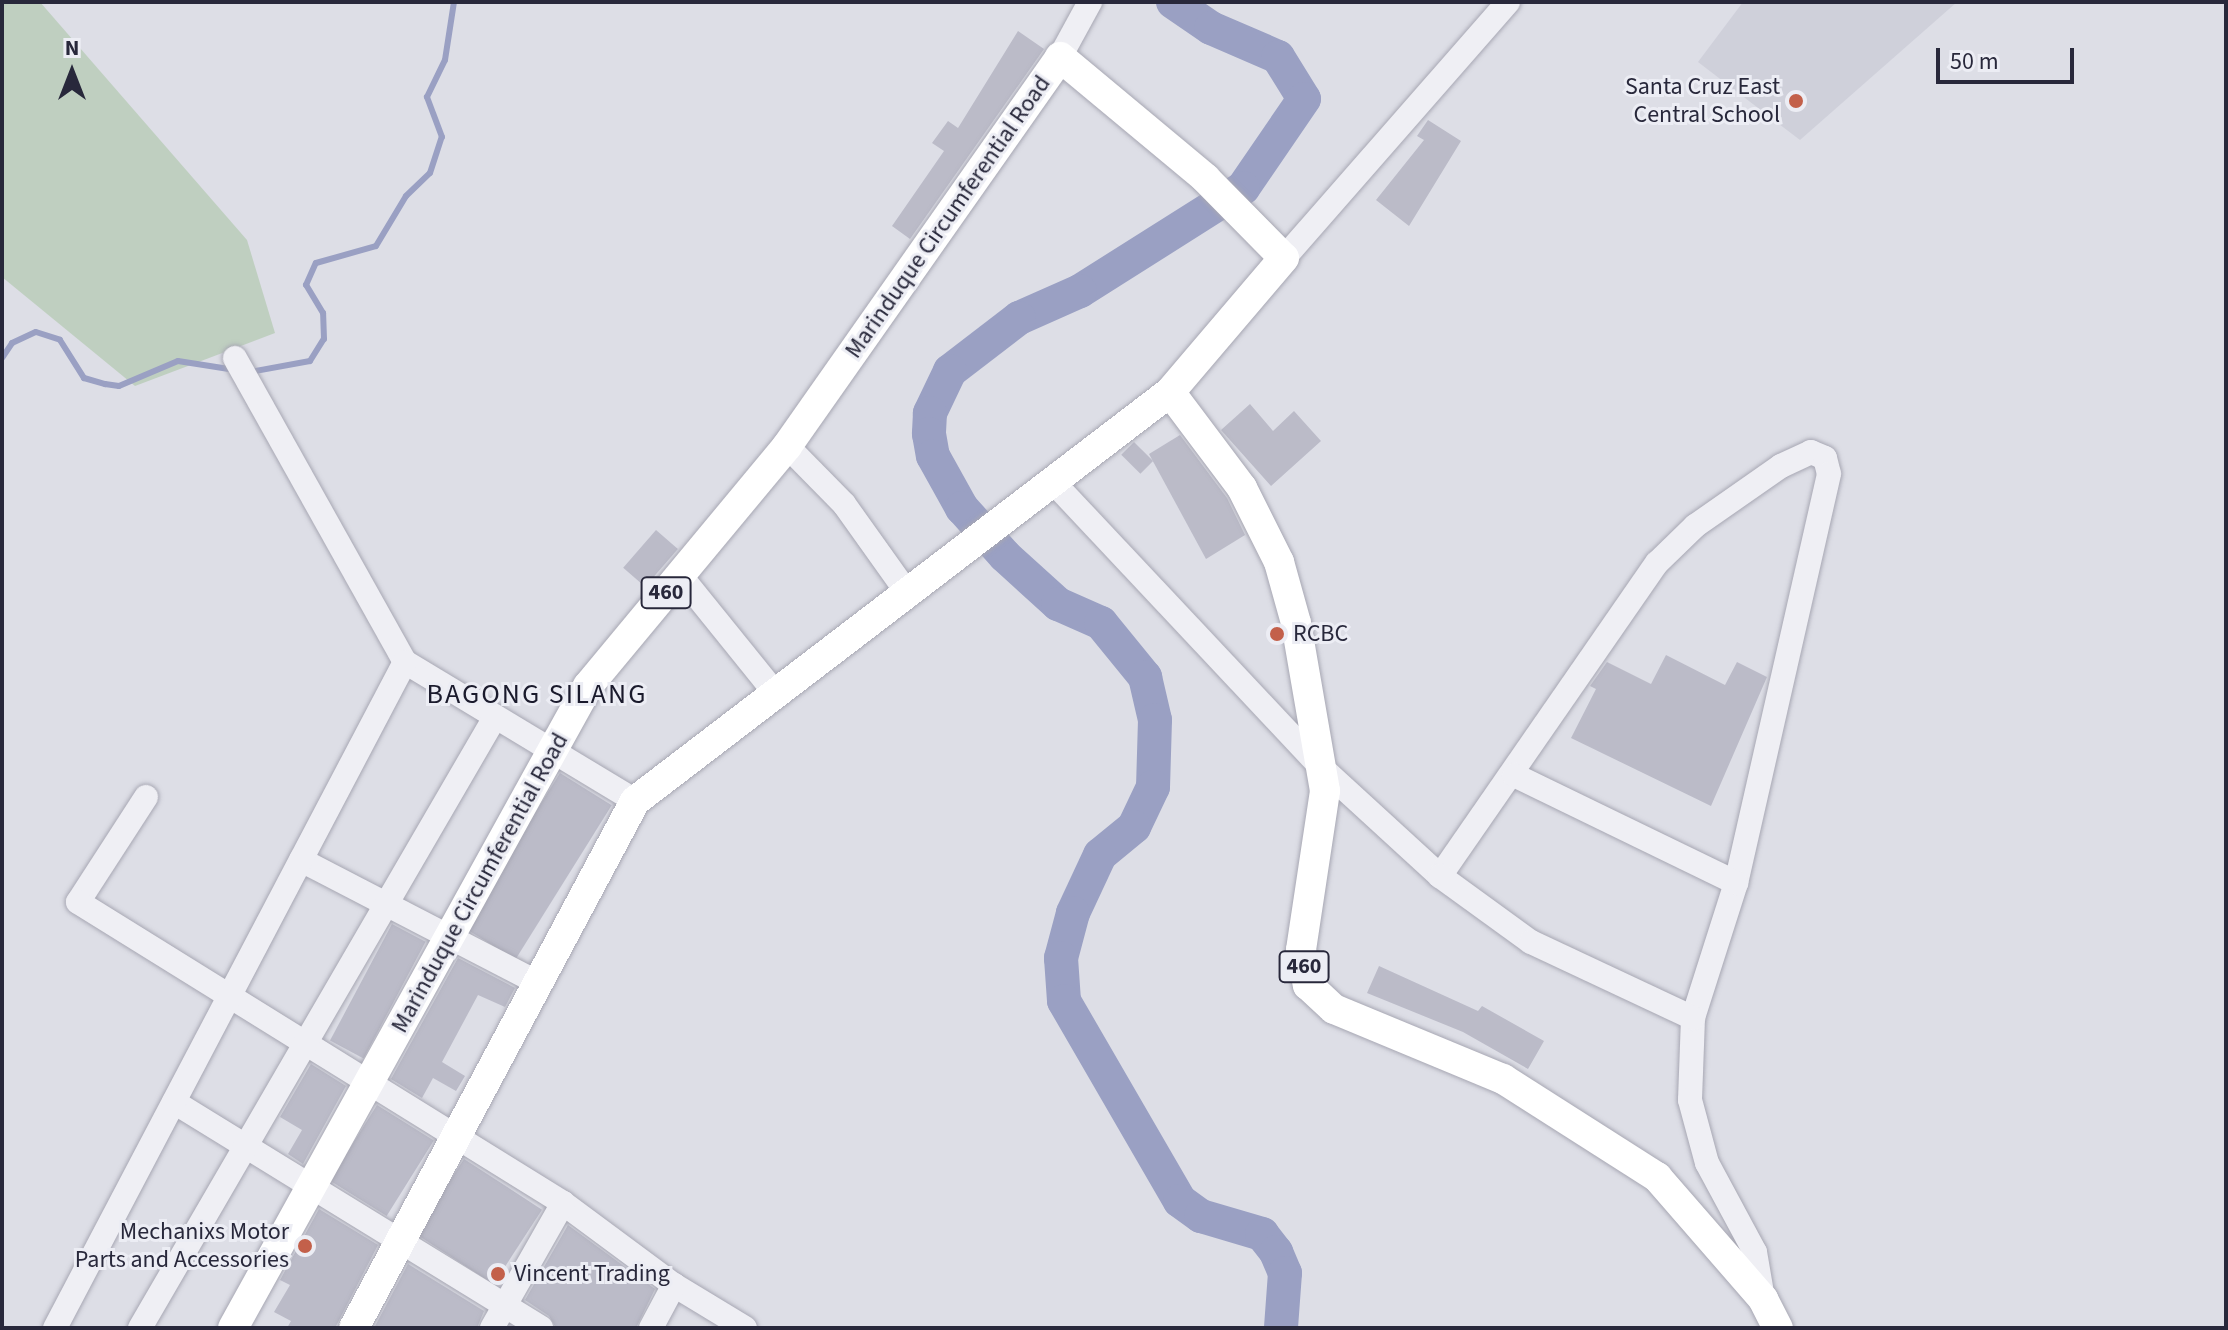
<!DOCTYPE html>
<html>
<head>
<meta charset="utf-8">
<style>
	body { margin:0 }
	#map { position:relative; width:2228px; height:1330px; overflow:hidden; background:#dddee6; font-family:"Source Sans 3",sans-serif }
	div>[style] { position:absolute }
	.built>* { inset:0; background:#cfd0da }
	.green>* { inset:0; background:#bfcfc0 }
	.stream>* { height:6px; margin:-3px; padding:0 3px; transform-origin:3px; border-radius:3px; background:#9aa0c3 }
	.river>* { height:34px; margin:-17px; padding:0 17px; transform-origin:17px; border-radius:17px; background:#9aa0c3 }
	.building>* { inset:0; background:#bbbbc8; transform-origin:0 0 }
	.roads { filter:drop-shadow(0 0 2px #a7a7b3) drop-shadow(0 0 2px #a7a7b3) }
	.minor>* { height:24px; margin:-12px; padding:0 12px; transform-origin:12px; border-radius:12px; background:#efeff4 }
	.major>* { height:30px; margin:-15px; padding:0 15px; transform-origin:15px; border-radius:15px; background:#fff }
	.dots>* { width:22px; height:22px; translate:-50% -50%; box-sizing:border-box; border:4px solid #ecedf4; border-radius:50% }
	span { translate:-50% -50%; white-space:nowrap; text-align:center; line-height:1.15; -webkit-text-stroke:6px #ecedf4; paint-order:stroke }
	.shield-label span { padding:2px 6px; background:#ecedf4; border:2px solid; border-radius:6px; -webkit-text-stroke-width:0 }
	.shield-label { font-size:22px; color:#28283b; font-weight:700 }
	.poi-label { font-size:24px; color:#28283b }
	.right { translate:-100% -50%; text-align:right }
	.left { translate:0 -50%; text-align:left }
	.street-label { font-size:24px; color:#28283b }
	.quarter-label { font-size:28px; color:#1a1a2c; letter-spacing:2px }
	.frame { position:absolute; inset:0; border:4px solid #28283b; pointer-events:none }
	.north { position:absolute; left:32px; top:32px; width:80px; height:80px; -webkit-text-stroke:6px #ecedf4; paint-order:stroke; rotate:0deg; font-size:22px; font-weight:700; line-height:32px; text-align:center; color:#28283b }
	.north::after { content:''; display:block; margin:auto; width:28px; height:36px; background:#28283b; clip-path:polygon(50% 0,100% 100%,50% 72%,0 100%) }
	.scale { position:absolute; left:1936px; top:48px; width:138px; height:36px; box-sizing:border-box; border:4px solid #28283b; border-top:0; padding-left:10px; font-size:24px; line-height:28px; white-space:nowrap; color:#28283b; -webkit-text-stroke:6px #ecedf4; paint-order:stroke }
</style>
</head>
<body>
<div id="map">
	<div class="built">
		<i style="clip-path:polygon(1743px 2px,1957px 2px,1800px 140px,1698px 62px)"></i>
	</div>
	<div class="green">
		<i style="clip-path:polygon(2px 2px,40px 2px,247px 240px,275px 333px,135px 386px,2px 277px)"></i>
	</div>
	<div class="stream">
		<i style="left:2px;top:358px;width:18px;rotate:-56deg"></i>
		<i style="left:12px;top:343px;width:26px;rotate:-25deg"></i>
		<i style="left:36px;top:332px;width:25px;rotate:18deg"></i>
		<i style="left:60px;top:340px;width:45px;rotate:57.7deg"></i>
		<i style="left:84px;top:378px;width:22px;rotate:16deg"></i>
		<i style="left:105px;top:384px;width:14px;rotate:8deg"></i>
		<i style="left:119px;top:386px;width:64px;rotate:-23deg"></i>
		<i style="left:178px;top:361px;width:58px;rotate:9deg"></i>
		<i style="left:250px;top:372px;width:61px;rotate:-10.4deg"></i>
		<i style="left:310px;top:361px;width:26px;rotate:-58deg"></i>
		<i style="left:324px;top:339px;width:26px;rotate:-92deg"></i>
		<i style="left:323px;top:313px;width:33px;rotate:-121deg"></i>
		<i style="left:306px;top:285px;width:24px;rotate:-66deg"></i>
		<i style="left:316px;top:263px;width:62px;rotate:-15.8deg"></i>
		<i style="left:376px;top:246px;width:58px;rotate:-59deg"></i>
		<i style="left:406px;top:196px;width:33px;rotate:-44deg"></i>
		<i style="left:430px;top:173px;width:38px;rotate:-72deg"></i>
		<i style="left:442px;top:137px;width:43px;rotate:-110.6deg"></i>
		<i style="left:427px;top:97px;width:41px;rotate:-64.1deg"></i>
		<i style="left:445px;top:60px;width:59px;rotate:-81.2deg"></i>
	</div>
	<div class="river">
		<i style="left:1173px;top:2px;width:46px;rotate:34.4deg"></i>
		<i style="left:1211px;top:28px;width:73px;rotate:23.4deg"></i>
		<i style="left:1278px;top:57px;width:49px;rotate:58.2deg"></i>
		<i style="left:1304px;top:99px;width:108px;rotate:124.4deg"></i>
		<i style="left:1243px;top:188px;width:193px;rotate:147.7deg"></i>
		<i style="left:1080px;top:291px;width:67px;rotate:156.1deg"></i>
		<i style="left:1019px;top:318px;width:87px;rotate:142.5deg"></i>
		<i style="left:950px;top:371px;width:47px;rotate:115.5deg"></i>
		<i style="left:930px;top:413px;width:21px;rotate:93deg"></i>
		<i style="left:929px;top:434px;width:22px;rotate:80deg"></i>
		<i style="left:933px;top:456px;width:60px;rotate:60.9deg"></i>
		<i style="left:962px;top:508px;width:64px;rotate:48.1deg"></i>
		<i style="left:1005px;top:556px;width:72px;rotate:42.2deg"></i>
		<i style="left:1058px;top:604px;width:47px;rotate:23.8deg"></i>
		<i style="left:1101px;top:623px;width:70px;rotate:50.8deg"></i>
		<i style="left:1145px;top:677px;width:44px;rotate:76.9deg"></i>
		<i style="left:1155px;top:720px;width:67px;rotate:91.7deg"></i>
		<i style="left:1153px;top:787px;width:44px;rotate:115.4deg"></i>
		<i style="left:1134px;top:827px;width:44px;rotate:140.5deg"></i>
		<i style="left:1100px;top:855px;width:64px;rotate:115deg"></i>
		<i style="left:1073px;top:913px;width:47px;rotate:104.9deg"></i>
		<i style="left:1061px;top:958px;width:43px;rotate:86deg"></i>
		<i style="left:1064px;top:1001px;width:231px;rotate:59.9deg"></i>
		<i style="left:1180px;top:1201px;width:26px;rotate:36deg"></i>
		<i style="left:1201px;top:1216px;width:64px;rotate:16.4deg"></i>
		<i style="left:1262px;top:1234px;width:23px;rotate:52deg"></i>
		<i style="left:1276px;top:1252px;width:23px;rotate:67deg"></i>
		<i style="left:1285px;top:1273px;width:55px;rotate:94.2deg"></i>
	</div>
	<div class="building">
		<i style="clip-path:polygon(1018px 31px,1044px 49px,910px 239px,892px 226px,944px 151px,932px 143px,948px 121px,958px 128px)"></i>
		<i style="clip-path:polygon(1428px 120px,1461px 141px,1409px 226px,1376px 200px,1424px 140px,1417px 136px)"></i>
		<i style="clip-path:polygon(1250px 404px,1273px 431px,1294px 411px,1321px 441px,1271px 486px,1221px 430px)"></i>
		<i style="clip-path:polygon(1180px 435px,1227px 498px,1245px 535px,1206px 559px,1149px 454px)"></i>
		<i style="left:1134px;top:442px;width:27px;height:18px;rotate:45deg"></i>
		<i style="left:656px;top:530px;width:29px;height:50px;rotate:41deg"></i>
		<i style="clip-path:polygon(1666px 655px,1725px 685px,1737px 662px,1767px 677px,1711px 806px,1571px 738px,1596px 689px,1590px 686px,1607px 662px,1651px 684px)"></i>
		<i style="left:560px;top:773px;width:61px;height:182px;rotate:32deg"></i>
		<i style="left:392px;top:924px;width:38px;height:132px;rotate:28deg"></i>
		<i style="clip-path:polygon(458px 958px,515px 988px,505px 1007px,478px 995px,442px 1062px,465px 1076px,456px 1091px,433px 1078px,422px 1098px,391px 1079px)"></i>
		<i style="clip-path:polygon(1379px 966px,1478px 1011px,1482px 1006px,1544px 1041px,1528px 1069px,1463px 1032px,1367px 993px)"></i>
		<i style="clip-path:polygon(311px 1064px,346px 1086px,303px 1164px,288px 1154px,302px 1130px,280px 1117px)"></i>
		<i style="left:377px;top:1105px;width:67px;height:89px;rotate:32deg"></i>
		<i style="left:464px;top:1159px;width:93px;height:89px;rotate:33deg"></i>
		<i style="clip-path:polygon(319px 1209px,378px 1245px,335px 1328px,287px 1328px,291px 1321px,274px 1312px,290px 1285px,280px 1280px)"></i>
		<i style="clip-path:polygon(568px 1225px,655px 1289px,636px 1328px,556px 1328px,549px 1316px,525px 1300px)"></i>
		<i style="clip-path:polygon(408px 1264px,484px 1311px,477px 1328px,374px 1328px)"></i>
	</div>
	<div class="roads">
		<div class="minor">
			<i style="left:1060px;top:57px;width:63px;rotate:-61.4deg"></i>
			<i style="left:1284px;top:258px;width:340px;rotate:-48.8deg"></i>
			<i style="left:235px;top:358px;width:348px;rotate:60.8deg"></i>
			<i style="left:405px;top:662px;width:269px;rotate:31.1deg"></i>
			<i style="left:787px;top:446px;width:81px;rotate:45.5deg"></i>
			<i style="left:844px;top:504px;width:112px;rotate:54.5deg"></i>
			<i style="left:1055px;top:484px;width:390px;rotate:46.8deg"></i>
			<i style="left:1322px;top:768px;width:160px;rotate:42.5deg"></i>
			<i style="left:1440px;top:876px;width:381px;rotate:-55.3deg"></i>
			<i style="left:1657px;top:563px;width:53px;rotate:-44.2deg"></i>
			<i style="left:1695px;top:526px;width:105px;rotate:-34.9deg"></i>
			<i style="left:1781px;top:466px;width:33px;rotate:-25deg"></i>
			<i style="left:1811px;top:452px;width:15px;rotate:23deg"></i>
			<i style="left:1825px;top:458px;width:16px;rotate:76deg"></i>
			<i style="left:1829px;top:474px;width:419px;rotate:102.8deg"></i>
			<i style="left:1736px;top:883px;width:142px;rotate:107.7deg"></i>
			<i style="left:1693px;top:1018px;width:82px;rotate:92.1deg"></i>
			<i style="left:1690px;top:1100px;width:65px;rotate:74.9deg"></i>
			<i style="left:1707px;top:1163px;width:101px;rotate:61.7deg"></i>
			<i style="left:1755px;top:1252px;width:48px;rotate:80.3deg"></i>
			<i style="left:680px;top:575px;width:153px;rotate:51.1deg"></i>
			<i style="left:1514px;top:775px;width:247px;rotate:25.9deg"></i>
			<i style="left:146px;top:797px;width:125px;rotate:122.9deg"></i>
			<i style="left:78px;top:902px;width:571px;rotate:31.82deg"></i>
			<i style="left:563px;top:1203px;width:138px;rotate:36.5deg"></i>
			<i style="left:674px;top:1285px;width:83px;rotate:31.2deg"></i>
			<i style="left:301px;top:860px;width:267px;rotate:27.4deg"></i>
			<i style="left:1440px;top:876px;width:112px;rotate:36deg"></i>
			<i style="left:1531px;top:942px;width:179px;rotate:25.1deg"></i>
			<i style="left:174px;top:1102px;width:431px;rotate:31.6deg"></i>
			<i style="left:55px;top:1328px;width:752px;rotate:-62.28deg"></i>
			<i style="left:140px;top:1328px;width:707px;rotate:-59.84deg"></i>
			<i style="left:492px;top:1328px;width:144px;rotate:-60.4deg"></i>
			<i style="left:651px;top:1328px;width:49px;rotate:-61.9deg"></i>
		</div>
		<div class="major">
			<i style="left:1170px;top:392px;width:120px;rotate:53.1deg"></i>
			<i style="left:1242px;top:488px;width:83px;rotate:63.4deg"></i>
			<i style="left:1279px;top:562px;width:63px;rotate:74.4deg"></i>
			<i style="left:1296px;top:623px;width:170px;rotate:80.2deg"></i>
			<i style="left:1325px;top:791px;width:161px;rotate:98.6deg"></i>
			<i style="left:1301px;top:950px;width:36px;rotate:79deg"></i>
			<i style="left:1308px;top:985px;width:35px;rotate:43deg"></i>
			<i style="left:1334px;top:1009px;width:183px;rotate:22.5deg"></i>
			<i style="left:1503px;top:1079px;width:183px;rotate:32.5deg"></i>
			<i style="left:1657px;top:1177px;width:162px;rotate:49deg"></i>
			<i style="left:1763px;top:1299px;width:33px;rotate:63deg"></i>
			<i style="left:233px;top:1328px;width:734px;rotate:-61.06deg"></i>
			<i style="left:588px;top:686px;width:312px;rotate:-50.3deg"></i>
			<i style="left:787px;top:446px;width:475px;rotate:-54.9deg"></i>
			<i style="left:1060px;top:57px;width:189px;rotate:39.8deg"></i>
			<i style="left:1205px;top:178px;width:112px;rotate:45.4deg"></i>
			<i style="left:1284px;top:258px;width:176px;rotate:130.4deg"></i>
			<i style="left:1170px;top:392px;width:673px;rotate:142.6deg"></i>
			<i style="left:635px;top:801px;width:597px;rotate:118.07deg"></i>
		</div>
	</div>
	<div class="dots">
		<i style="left:1796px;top:101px;background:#c3604a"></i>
		<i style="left:1277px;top:634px;background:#c3604a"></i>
		<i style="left:305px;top:1246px;background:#c3604a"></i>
		<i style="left:498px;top:1274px;background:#c3604a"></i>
	</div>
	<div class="shield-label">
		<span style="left:666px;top:593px">460</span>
		<span style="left:1304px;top:967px">460</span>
	</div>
	<div class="poi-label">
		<span class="right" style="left:1780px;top:101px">Santa Cruz East<br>Central School</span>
		<span class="left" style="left:1293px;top:634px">RCBC</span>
		<span class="right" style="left:289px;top:1246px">Mechanixs Motor<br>Parts and Accessories</span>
		<span class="left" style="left:514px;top:1274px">Vincent Trading</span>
	</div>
	<div class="street-label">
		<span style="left:948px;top:217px;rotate:-55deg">Marinduque Circumferential Road</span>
		<span style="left:480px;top:883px;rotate:-61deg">Marinduque Circumferential Road</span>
	</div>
	<div class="quarter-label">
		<span style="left:537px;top:694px">BAGONG SILANG</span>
	</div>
	<div class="frame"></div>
	<div class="north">N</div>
	<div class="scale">50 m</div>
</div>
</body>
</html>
